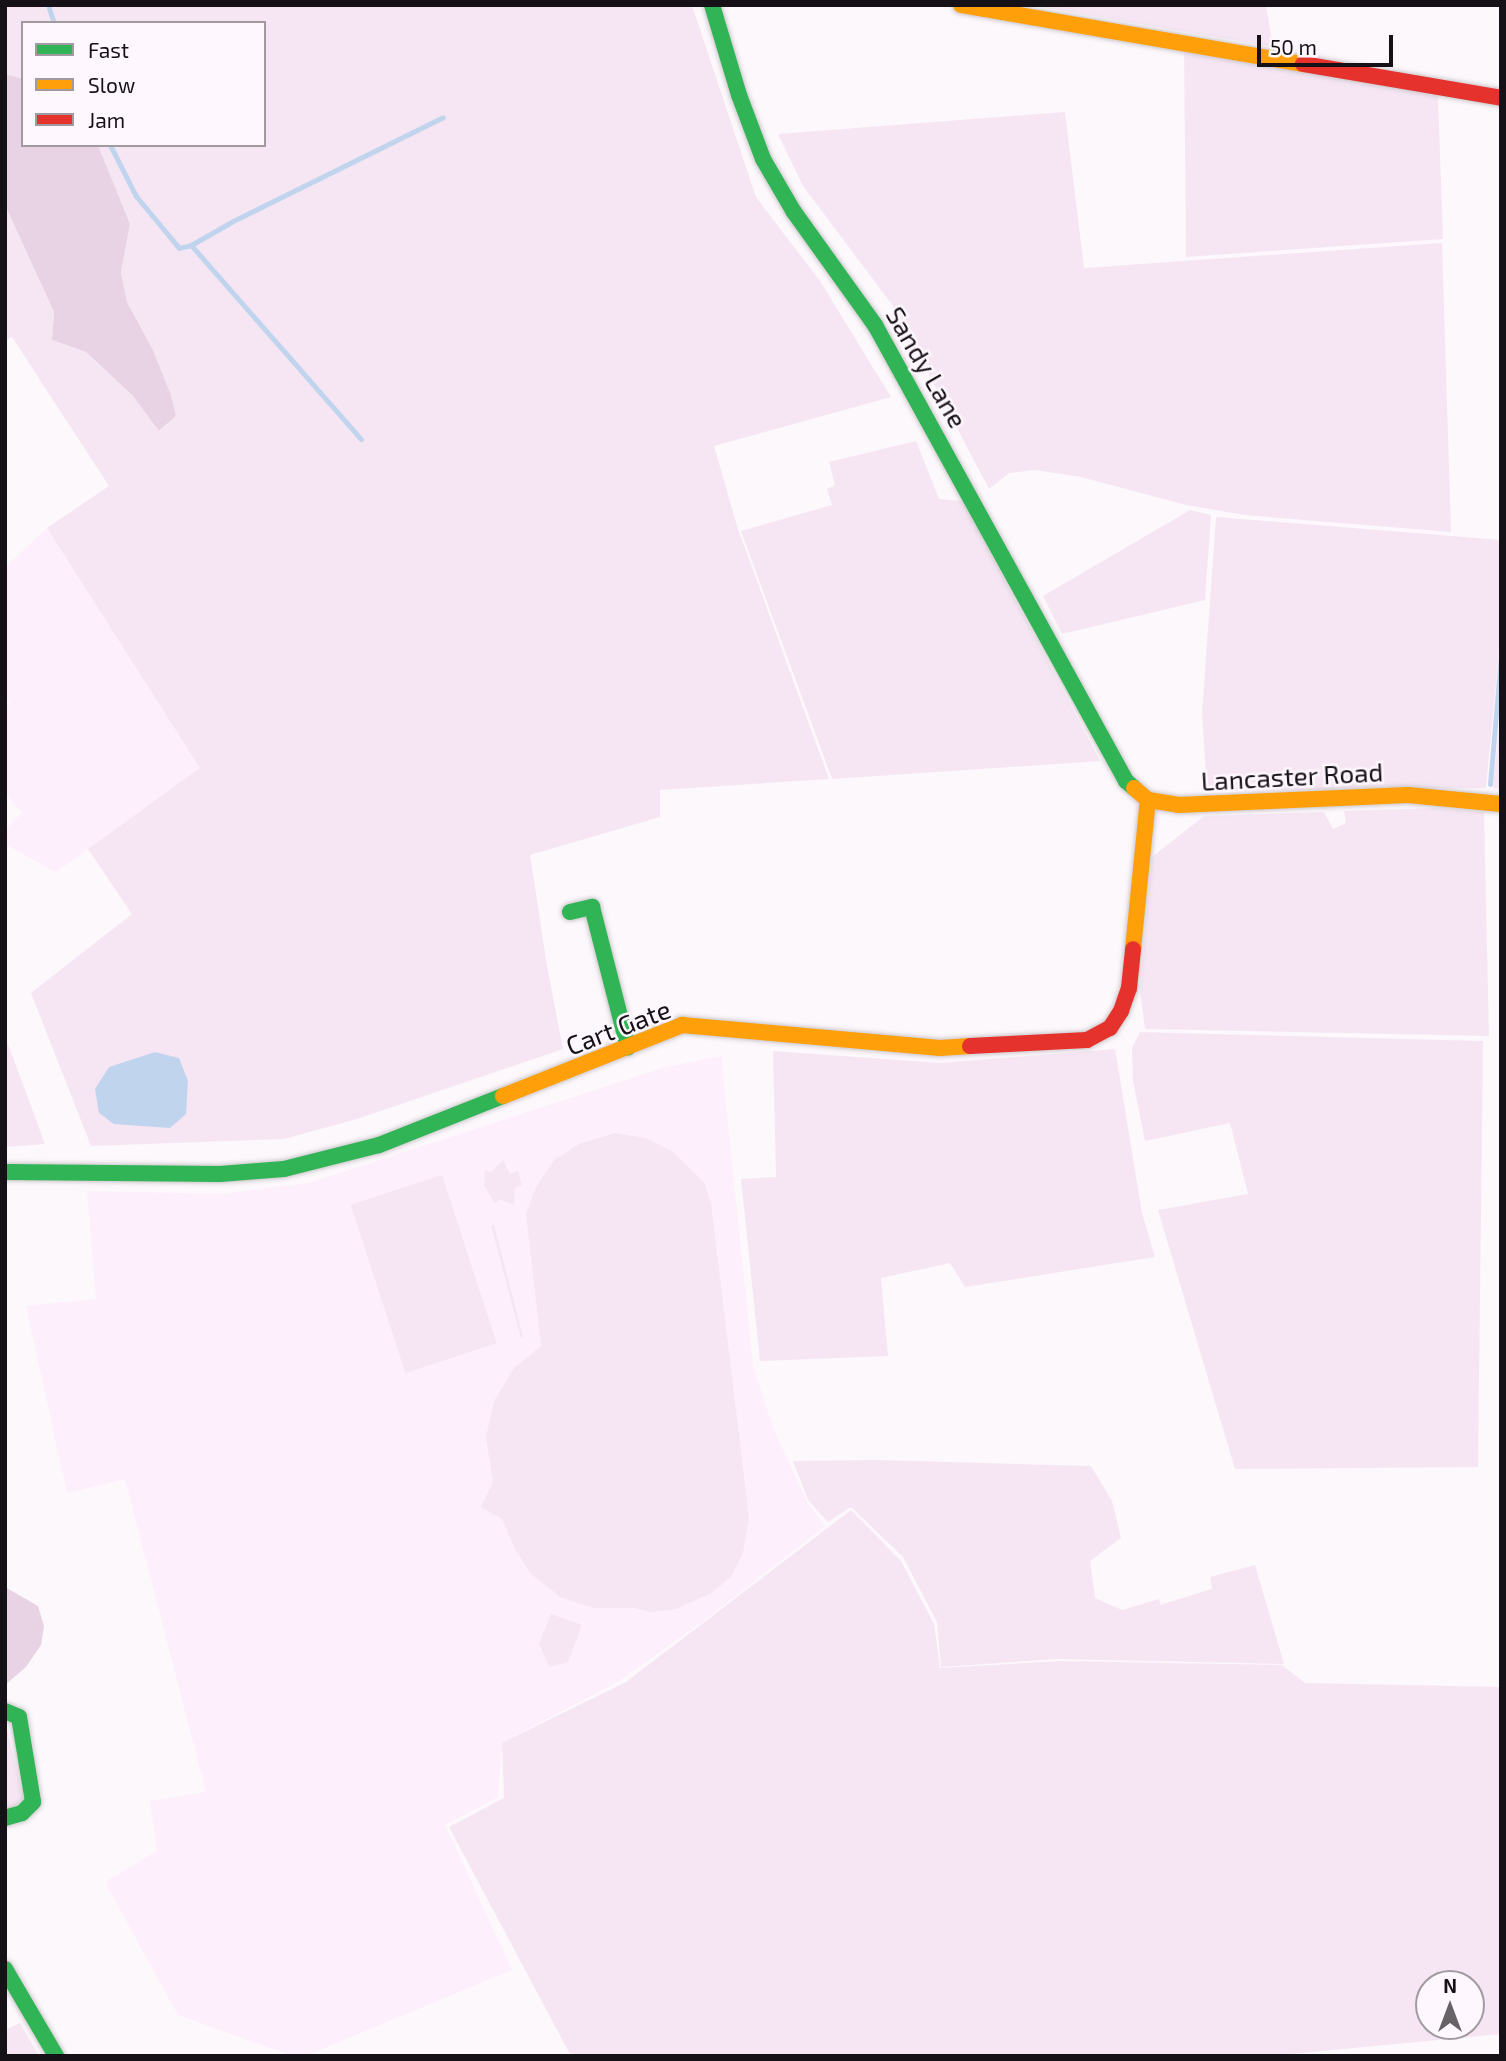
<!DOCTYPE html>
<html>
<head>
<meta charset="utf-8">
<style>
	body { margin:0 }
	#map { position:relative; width:1506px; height:2061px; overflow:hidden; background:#fdf8fc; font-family:"Exo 2",sans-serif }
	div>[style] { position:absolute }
	.built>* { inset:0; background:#fdeffb }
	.green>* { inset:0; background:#f6e6f4; transform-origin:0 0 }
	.forest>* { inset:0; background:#e8d3e5 }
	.water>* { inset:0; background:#c0d5ed }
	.stream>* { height:5px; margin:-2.5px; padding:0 2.5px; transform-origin:2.5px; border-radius:2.5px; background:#c0d5ed }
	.roads { filter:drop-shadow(0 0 2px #ccc8cc) drop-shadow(0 0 2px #ccc8cc) }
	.fast>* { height:16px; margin:-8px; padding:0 8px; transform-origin:8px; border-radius:8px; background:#30b455 }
	.slow>* { height:16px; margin:-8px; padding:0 8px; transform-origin:8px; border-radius:8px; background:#ff9f0a }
	.jam>* { height:16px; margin:-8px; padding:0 8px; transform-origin:8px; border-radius:8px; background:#e5322d }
	span { translate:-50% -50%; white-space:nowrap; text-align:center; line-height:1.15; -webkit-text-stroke:5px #fef7fd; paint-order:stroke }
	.street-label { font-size:26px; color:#161116 }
	.frame { position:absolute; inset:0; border:7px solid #161116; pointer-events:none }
	.legend { position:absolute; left:21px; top:21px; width:245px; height:126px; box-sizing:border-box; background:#fef7fd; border:2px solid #a19ba1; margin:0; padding:9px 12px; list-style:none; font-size:21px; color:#161116 }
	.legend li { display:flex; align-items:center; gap:14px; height:35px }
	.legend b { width:35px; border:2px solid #a19ba1 }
	.north { position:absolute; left:1415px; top:1970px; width:70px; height:70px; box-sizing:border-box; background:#fef7fd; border:2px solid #a19ba1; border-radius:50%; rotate:0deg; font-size:19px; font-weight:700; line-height:28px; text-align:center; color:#161116 }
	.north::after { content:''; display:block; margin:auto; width:24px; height:32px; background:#676266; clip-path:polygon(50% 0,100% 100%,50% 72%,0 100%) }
	.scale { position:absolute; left:1257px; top:35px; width:136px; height:32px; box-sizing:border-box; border:4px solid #161116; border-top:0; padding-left:9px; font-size:21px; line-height:24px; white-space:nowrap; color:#161116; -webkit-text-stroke:5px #fef7fd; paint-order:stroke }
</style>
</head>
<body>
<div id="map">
	<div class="built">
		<i style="clip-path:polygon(47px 528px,201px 768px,56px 872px,5px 844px,5px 830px,22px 813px,5px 793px,5px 709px,10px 704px,5px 696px,5px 567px)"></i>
		<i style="clip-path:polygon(721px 1056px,753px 1366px,773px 1428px,808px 1504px,825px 1526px,709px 1617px,619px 1681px,502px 1743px,498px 1797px,445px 1825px,512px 1970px,305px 2056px,292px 2056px,178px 2015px,105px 1882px,157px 1851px,150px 1801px,206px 1792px,125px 1479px,67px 1493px,26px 1306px,96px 1299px,87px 1191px,223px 1194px,309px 1183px,666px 1067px)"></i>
	</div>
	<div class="green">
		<i style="clip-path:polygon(5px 5px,692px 5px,756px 197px,820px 281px,891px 397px,714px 446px,737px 526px,829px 779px,660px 790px,660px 817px,530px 855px,547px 966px,563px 1049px,357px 1119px,284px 1139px,91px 1146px,31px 993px,132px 914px,88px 849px,200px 768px,47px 528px,109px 486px,12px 337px,5px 341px,5px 205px,54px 312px,52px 340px,86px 352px,133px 396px,160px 431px,176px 416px,171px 395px,153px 350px,127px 302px,121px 271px,130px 224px,98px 145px,264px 145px,264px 23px,23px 23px,23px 79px,5px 74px)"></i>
		<i style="clip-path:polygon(1029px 5px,1266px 5px,1273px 47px)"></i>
		<i style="clip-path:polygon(1184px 47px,1438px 96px,1443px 239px,1186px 257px)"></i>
		<i style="clip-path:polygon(1065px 112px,1084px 268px,1442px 243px,1451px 532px,1244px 515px,1186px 505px,1081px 477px,1035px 470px,1009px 473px,989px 489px,893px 306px,803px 186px,778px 134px)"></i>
		<i style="clip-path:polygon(916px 441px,939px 499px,963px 501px,1100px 761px,832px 779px,741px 531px,832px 505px,827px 489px,835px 485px,829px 462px)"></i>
		<i style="clip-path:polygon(1190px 510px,1211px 515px,1205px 600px,1062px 634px,1043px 596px)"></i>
		<i style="clip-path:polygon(1216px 517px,1501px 540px,1501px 630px,1486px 788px,1207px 791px,1202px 714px)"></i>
		<i style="clip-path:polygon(1501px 705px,1501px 789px,1493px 788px)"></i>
		<i style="clip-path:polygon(1434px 808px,1484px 812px,1489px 1036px,1145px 1029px,1140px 991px,1152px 857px,1204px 816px,1324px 812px,1333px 829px,1346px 823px,1344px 811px)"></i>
		<i style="clip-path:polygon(1140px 1032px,1483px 1041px,1478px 1467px,1235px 1469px,1158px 1210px,1248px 1194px,1230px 1123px,1145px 1141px,1133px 1081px,1132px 1048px)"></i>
		<i style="clip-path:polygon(5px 1036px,45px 1144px,5px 1147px)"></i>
		<i style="clip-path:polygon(1115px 1049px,1142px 1213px,1155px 1257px,965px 1287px,950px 1263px,881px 1278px,888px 1356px,760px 1361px,741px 1179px,776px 1177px,773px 1051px,940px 1063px)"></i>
		<i style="clip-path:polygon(615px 1133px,646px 1138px,673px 1152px,704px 1182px,711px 1203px,749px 1518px,743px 1553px,731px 1577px,711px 1593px,676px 1609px,651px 1612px,635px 1608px,593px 1608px,562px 1598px,531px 1574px,516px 1551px,502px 1519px,481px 1507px,493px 1482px,486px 1437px,494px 1401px,514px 1368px,541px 1346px,526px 1214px,536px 1187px,554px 1160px,579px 1144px)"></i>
		<i style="clip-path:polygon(503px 1160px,510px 1174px,518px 1171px,522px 1185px,515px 1187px,514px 1205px,499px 1199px,495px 1204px,484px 1185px,485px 1170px,491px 1172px)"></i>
		<i style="left:442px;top:1175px;width:177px;height:96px;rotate:72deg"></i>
		<i style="clip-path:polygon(491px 1225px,494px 1225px,523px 1337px,521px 1338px)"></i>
		<i style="clip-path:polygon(877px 1460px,1091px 1466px,1112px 1501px,1121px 1538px,1090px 1561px,1095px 1598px,1122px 1610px,1159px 1599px,1160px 1605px,1212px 1589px,1210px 1577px,1255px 1565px,1284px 1664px,1057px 1659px,941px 1667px,937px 1622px,903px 1557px,851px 1507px,828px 1522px,808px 1500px,793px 1461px)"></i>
		<i style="clip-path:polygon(evenodd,851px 1510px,901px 1561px,934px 1624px,940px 1668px,1059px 1661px,1282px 1665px,1305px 1683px,1501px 1687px,1501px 2034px,1269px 2056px,571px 2056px,449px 1827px,504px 1798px,502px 1743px,626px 1682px,851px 1510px,1429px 1984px,1471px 1984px,1471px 2026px,1429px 2026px,1429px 1984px)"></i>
		<i style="clip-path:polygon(551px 1614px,582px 1625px,568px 1662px,549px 1667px,539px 1644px)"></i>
		<i style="clip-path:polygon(5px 1720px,24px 1801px,5px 1810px)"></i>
		<i style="clip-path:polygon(20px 2023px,39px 2056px,5px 2056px,5px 2030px)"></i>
	</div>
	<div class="forest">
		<i style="clip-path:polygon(5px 74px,23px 79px,23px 145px,98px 145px,130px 224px,121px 272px,127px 302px,153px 350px,171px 395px,176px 416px,159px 431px,133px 396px,86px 352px,52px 340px,54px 312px,5px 205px)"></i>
		<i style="clip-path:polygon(5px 1587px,38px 1606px,44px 1626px,41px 1645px,26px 1667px,5px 1685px)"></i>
	</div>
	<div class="water">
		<i style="clip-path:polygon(155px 1052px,179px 1058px,188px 1081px,186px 1114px,170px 1128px,114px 1124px,99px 1113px,95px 1089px,109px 1067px)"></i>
	</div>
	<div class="stream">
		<i style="left:48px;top:5px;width:19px;rotate:72deg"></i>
		<i style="left:110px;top:145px;width:57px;rotate:63deg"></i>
		<i style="left:136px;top:196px;width:67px;rotate:50.4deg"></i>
		<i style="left:179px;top:248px;width:12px;rotate:-14deg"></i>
		<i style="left:191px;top:245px;width:258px;rotate:48.8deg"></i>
		<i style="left:191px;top:245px;width:48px;rotate:-29.7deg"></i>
		<i style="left:233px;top:221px;width:234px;rotate:-26.3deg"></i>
		<i style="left:1490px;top:784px;width:129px;rotate:-85.1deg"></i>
	</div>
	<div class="roads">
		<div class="fast">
			<i style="left:712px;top:5px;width:94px;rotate:73.3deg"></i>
			<i style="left:739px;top:95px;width:68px;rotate:69.4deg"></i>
			<i style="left:763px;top:159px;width:61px;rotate:59.7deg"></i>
			<i style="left:794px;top:212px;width:139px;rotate:54.4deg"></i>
			<i style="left:875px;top:325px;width:521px;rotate:61.17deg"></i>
			<i style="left:1126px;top:781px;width:11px;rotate:41deg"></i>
			<i style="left:570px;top:912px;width:23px;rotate:-13deg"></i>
			<i style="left:592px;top:907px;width:145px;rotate:75.6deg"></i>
			<i style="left:5px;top:1172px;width:215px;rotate:0.5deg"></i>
			<i style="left:220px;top:1174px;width:64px;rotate:-4.5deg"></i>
			<i style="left:284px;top:1169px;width:98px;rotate:-14.2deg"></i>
			<i style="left:379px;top:1145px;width:133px;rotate:-21.6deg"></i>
			<i style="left:5px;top:1711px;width:15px;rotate:23deg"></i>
			<i style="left:19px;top:1717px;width:86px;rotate:80.6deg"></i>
			<i style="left:33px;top:1802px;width:16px;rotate:135deg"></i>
			<i style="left:22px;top:1813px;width:18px;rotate:164deg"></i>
			<i style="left:5px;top:1969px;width:101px;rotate:59.6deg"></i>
		</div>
		<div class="slow">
			<i style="left:961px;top:5px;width:347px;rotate:9.8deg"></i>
			<i style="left:1134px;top:788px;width:18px;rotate:41deg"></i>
			<i style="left:1148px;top:800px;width:30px;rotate:9deg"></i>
			<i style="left:1178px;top:805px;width:230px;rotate:-2.5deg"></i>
			<i style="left:1408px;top:795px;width:93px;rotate:5.5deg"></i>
			<i style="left:1133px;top:949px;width:150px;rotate:-84.3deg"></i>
			<i style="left:503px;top:1096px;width:193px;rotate:-21.6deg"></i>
			<i style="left:682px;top:1025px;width:259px;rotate:5.1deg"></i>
			<i style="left:940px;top:1048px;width:30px;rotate:-4deg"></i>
		</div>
		<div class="jam">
			<i style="left:1303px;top:64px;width:201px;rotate:9.7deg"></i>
			<i style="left:970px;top:1046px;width:117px;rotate:-2.9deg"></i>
			<i style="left:1087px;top:1040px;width:26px;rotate:-28deg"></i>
			<i style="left:1110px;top:1028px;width:20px;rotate:-57deg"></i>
			<i style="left:1121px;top:1011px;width:24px;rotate:-71deg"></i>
			<i style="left:1129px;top:988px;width:39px;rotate:-84deg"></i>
		</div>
	</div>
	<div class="street-label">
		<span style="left:927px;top:367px;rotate:60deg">Sandy Lane</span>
		<span style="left:1292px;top:776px;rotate:-3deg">Lancaster Road</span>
		<span style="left:618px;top:1027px;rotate:-21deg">Cart Gate</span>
	</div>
	<div class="frame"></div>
	<ul class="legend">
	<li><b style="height:9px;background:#30b455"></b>Fast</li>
	<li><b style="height:9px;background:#ff9f0a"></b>Slow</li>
	<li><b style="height:9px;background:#e5322d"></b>Jam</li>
	</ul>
	<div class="north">N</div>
	<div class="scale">50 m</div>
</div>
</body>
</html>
